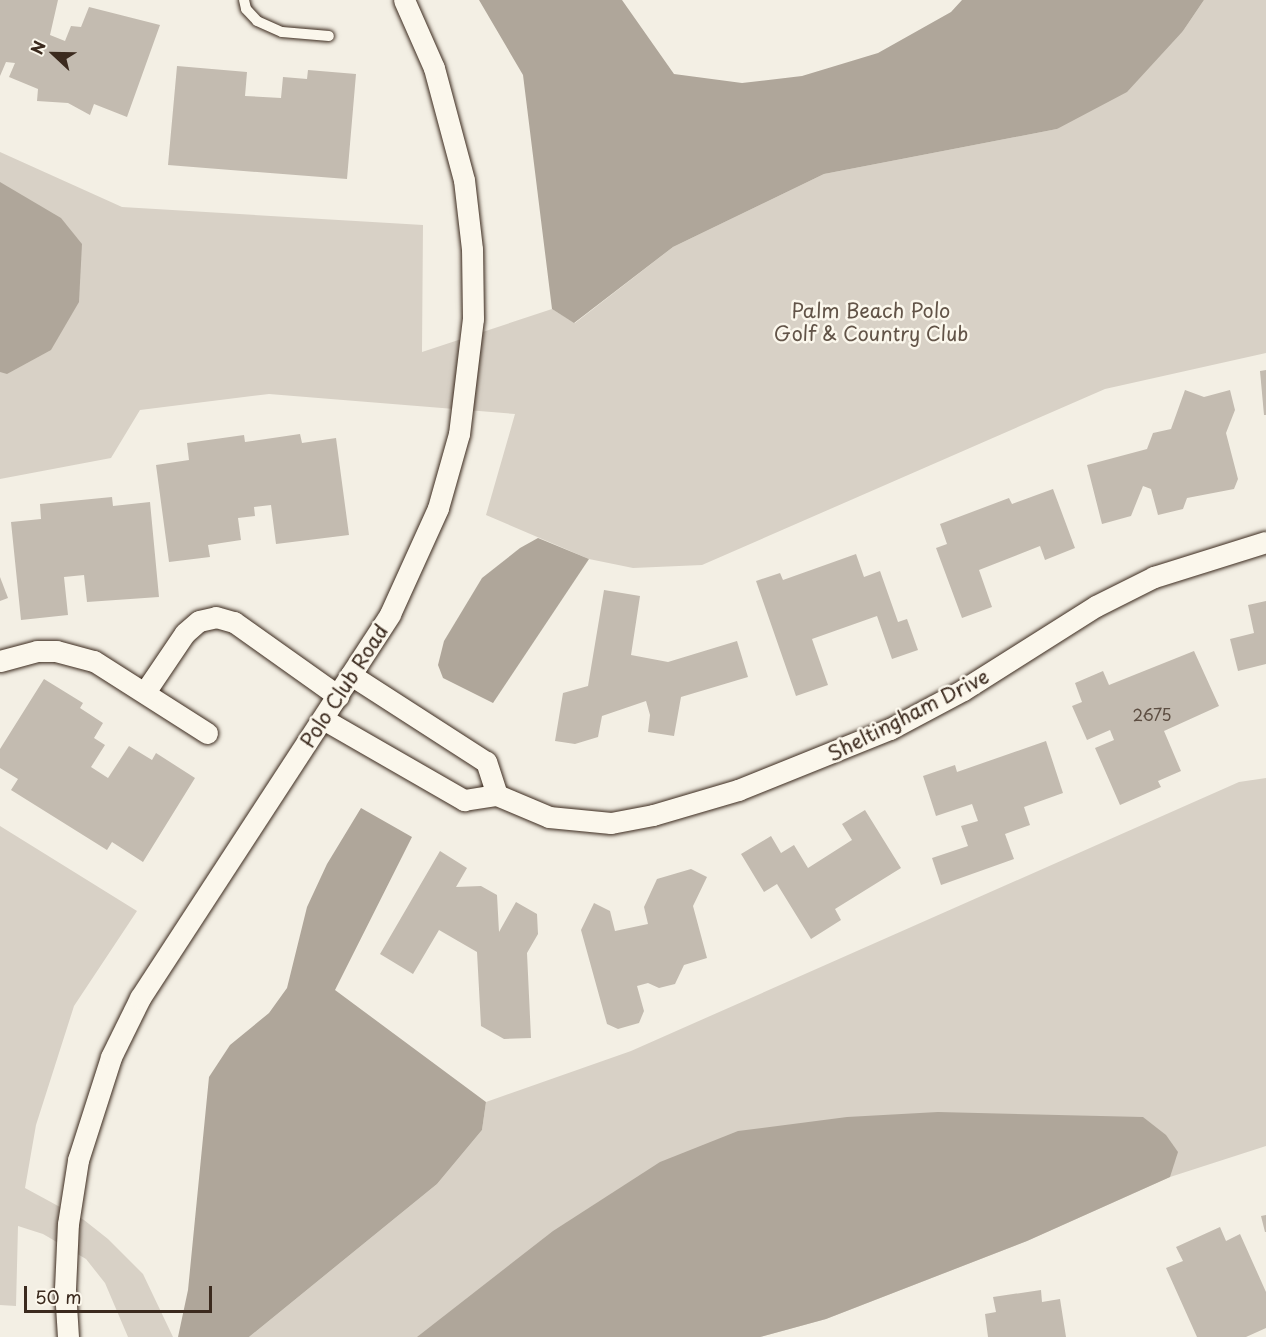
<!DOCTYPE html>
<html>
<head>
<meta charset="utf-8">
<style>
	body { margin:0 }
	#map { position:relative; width:1266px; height:1337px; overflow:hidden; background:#f3efe4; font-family:"Playpen Sans",sans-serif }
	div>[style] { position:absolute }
	.green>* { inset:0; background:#d8d1c6 }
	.water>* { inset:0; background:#afa69a }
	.building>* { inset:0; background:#c3bbb0 }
	.roads { filter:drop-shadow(0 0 2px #3b2a1e) drop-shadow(0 0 2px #3b2a1e) }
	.service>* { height:10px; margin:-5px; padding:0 5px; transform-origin:5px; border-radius:5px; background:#fbf7ec }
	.minor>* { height:21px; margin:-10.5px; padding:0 10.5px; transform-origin:10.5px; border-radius:10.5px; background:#fbf7ec }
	span { translate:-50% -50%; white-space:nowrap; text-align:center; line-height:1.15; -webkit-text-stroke:5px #fbf7ec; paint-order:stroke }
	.number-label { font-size:16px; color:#5d4e42 }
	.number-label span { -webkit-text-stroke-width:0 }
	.park-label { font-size:20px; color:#625448 }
	.street-label { font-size:20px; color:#3b2a1e }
	.north { position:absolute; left:24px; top:24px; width:60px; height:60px; -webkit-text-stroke:4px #fbf7ec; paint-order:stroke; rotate:292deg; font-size:16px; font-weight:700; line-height:24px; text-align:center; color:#3b2a1e }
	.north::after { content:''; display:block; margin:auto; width:21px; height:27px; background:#3b2a1e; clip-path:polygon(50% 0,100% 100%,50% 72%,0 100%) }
	.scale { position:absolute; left:24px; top:1286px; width:188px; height:27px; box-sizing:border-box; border:3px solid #3b2a1e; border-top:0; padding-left:8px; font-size:18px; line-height:21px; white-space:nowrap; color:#3b2a1e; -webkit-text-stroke:4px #fbf7ec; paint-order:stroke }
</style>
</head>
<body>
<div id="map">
	<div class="green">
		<i style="clip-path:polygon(1204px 0,1266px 0,1266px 353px,1105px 389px,702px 565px,633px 568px,589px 559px,486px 515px,515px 414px,269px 394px,140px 410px,111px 458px,0 479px,0 152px,122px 207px,423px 225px,422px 352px,552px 309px,575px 323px,673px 247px,824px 174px,1057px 129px,1183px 31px)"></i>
		<i style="clip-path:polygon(1266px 778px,1266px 1146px,1170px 1177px,1027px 1241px,826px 1319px,760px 1337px,249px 1337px,437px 1184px,482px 1130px,486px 1102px,631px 1051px,1239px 782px)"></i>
		<i style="clip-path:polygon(0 826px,137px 911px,74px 1006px,36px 1125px,25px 1188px,84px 1220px,108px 1239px,143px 1274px,173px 1337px,128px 1337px,105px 1283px,86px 1259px,43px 1234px,18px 1226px,16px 1306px,0 1305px)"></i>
	</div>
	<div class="water">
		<i style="clip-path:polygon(479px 0,622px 0,674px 74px,742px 83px,802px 76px,878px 53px,951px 12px,962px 0,1204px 0,1183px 31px,1127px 92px,1057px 129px,824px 174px,673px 247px,574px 323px,552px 309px,523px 75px)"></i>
		<i style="clip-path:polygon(0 182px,61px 218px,82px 244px,79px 302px,51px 350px,7px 374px,0 372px)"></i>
		<i style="clip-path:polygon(538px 538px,589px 559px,493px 703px,443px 678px,438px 665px,444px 641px,482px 578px,520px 548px)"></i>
		<i style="clip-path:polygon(361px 808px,412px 837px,335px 990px,486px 1102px,482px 1130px,437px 1184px,249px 1337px,178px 1337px,188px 1290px,209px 1077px,230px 1045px,269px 1013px,287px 988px,307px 907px,327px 864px)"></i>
		<i style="clip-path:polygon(938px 1112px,1143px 1117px,1166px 1135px,1178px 1152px,1170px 1177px,1027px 1241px,826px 1319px,760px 1337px,417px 1337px,553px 1231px,660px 1162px,738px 1131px,847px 1117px)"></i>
	</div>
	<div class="building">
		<i style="clip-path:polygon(0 0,58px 0,50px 35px,65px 41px,71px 26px,81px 27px,89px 7px,160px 25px,127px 117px,94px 104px,90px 115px,68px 103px,37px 101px,38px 89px,9px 77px,15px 63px,6px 62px,0 76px)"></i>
		<i style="clip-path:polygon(177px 66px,247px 72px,245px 96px,281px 98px,283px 77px,307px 79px,308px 70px,356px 74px,347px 179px,168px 165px)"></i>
		<i style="clip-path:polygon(1266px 370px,1266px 415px,1264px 415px,1260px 371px)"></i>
		<i style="clip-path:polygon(1185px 390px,1204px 397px,1230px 390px,1235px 410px,1226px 433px,1238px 479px,1234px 489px,1187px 498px,1183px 509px,1158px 515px,1151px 489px,1143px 486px,1131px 516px,1102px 524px,1087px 465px,1147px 449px,1153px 433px,1171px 429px)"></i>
		<i style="clip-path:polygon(300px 434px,302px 443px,336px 438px,349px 535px,276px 544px,271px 505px,254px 507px,255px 516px,238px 518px,241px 540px,208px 545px,210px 557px,169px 562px,156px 465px,189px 460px,187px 443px,244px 435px,245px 442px)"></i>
		<i style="clip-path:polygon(1053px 489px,1075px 548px,1045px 560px,1040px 546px,979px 570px,992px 607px,962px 618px,936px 548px,947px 544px,940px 524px,1009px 498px,1012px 504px)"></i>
		<i style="clip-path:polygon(112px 497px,113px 506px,150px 502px,159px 597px,87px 602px,84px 575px,64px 577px,68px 615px,21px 620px,11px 522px,41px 519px,40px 504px)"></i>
		<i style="clip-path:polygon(856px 554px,864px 577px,880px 571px,898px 622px,907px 619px,918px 650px,892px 659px,877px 616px,812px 639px,828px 685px,796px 696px,756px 581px,780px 573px,783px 580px)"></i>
		<i style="clip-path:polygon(0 577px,8px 598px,0 601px)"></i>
		<i style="clip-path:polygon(604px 590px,640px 596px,631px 655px,668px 662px,737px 641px,748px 677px,681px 697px,674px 736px,648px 732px,650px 715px,646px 701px,602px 716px,598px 737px,575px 744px,555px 741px,563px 693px,588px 686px)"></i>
		<i style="clip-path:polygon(1266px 601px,1266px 664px,1238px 671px,1230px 639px,1254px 633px,1248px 605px)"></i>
		<i style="clip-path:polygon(1194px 651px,1219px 706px,1164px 731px,1181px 771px,1158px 781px,1161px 787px,1120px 805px,1095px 748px,1114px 740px,1110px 730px,1087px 740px,1072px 706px,1082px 702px,1075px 683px,1103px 671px,1109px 685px)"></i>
		<i style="clip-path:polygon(44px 679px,83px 703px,80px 708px,103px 723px,94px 738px,105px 745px,91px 767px,108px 778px,129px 746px,152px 760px,156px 753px,195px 778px,143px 862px,112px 842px,107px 850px,11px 790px,18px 779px,0 768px,0 749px)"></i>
		<i style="clip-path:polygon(1046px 741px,1063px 793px,1024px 807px,1030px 825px,1005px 834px,1014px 859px,941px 885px,932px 858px,968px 846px,961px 826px,978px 821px,972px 804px,936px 816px,923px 776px,955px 765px,957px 772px)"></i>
		<i style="clip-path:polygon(865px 810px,901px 868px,835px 909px,841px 920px,811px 939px,777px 884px,764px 892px,741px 854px,771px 836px,781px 853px,794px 845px,808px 868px,852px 840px,842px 824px)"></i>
		<i style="clip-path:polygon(440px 851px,467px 868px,456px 887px,481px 886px,497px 895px,499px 932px,516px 902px,537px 914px,538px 934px,527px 953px,531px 1038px,504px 1039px,481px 1026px,477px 952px,439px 930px,413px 974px,380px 954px)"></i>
		<i style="clip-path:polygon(691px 869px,707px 877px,693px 906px,707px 958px,684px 965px,675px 984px,659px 988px,648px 983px,637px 986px,644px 1011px,639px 1023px,618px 1029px,607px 1024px,581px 930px,594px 903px,610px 911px,615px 931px,648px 924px,644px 907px,657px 879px)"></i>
		<i style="clip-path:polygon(1266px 1215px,1266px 1232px,1265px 1232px,1261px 1216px)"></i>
		<i style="clip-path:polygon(1220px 1227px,1226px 1241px,1240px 1234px,1266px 1292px,1266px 1328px,1246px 1337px,1197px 1337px,1166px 1268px,1183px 1261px,1176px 1247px)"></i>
		<i style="clip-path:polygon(1041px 1290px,1042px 1302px,1060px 1299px,1066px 1337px,988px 1337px,985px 1314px,996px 1312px,993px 1297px)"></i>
	</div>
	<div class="roads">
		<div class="service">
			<i style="left:244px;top:0;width:9px;rotate:77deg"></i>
			<i style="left:246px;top:9px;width:16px;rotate:47deg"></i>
			<i style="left:257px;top:21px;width:27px;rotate:24deg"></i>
			<i style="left:282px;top:32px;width:47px;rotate:4.9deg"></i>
		</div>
		<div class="minor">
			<i style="left:0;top:661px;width:38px;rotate:-15deg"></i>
			<i style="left:37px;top:651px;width:19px"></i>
			<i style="left:56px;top:651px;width:39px;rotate:15deg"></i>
			<i style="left:94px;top:661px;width:134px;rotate:32.5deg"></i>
			<i style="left:145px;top:692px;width:71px;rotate:-55.9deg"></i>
			<i style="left:185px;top:633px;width:18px;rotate:-41deg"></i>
			<i style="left:199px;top:621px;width:17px;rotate:-13deg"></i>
			<i style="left:216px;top:617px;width:19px;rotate:16deg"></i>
			<i style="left:234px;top:622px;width:128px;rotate:35.4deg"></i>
			<i style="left:323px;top:719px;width:163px;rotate:29.9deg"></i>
			<i style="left:464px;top:800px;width:33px;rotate:-9deg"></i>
			<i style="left:497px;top:795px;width:35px;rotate:-108deg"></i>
			<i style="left:486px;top:762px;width:161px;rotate:-147.2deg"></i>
			<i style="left:497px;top:795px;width:56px;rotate:22.9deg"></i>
			<i style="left:549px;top:817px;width:62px;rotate:5.5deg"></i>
			<i style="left:611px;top:823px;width:43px;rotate:-10.8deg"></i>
			<i style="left:653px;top:815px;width:89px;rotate:-16.4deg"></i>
			<i style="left:738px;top:790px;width:164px;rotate:-21.9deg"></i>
			<i style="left:890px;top:729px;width:83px;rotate:-28.1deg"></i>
			<i style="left:963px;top:690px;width:157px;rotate:-32.3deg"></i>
			<i style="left:1096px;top:606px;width:65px;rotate:-26.6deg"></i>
			<i style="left:1154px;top:577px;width:117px;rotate:-17.4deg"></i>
			<i style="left:68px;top:1337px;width:48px;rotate:-93.6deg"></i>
			<i style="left:65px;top:1289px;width:65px;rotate:-87.4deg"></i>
			<i style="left:68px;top:1224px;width:65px;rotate:-81.1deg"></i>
			<i style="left:78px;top:1160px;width:108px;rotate:-72.2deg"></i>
			<i style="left:111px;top:1057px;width:66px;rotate:-63.8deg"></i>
			<i style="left:140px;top:998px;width:458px;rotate:-56.9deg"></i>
			<i style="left:390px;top:614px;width:116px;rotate:-65.6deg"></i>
			<i style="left:438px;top:508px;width:77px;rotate:-74.2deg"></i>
			<i style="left:459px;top:434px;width:116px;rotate:-83.1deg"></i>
			<i style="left:473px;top:319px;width:70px;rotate:-90.8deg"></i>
			<i style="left:472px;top:249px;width:69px;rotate:-96.6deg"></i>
			<i style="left:464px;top:180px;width:116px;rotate:-105deg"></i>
			<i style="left:434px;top:68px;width:74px;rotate:-113.8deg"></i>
		</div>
	</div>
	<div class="number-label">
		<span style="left:1152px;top:714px">2675</span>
	</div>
	<div class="park-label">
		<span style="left:871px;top:322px">Palm Beach Polo<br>Golf &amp; Country Club</span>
	</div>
	<div class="street-label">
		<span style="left:344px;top:686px;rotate:-57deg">Polo Club Road</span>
		<span style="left:908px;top:715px;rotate:-27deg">Sheltingham Drive</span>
	</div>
	<div class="north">N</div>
	<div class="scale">50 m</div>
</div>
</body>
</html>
